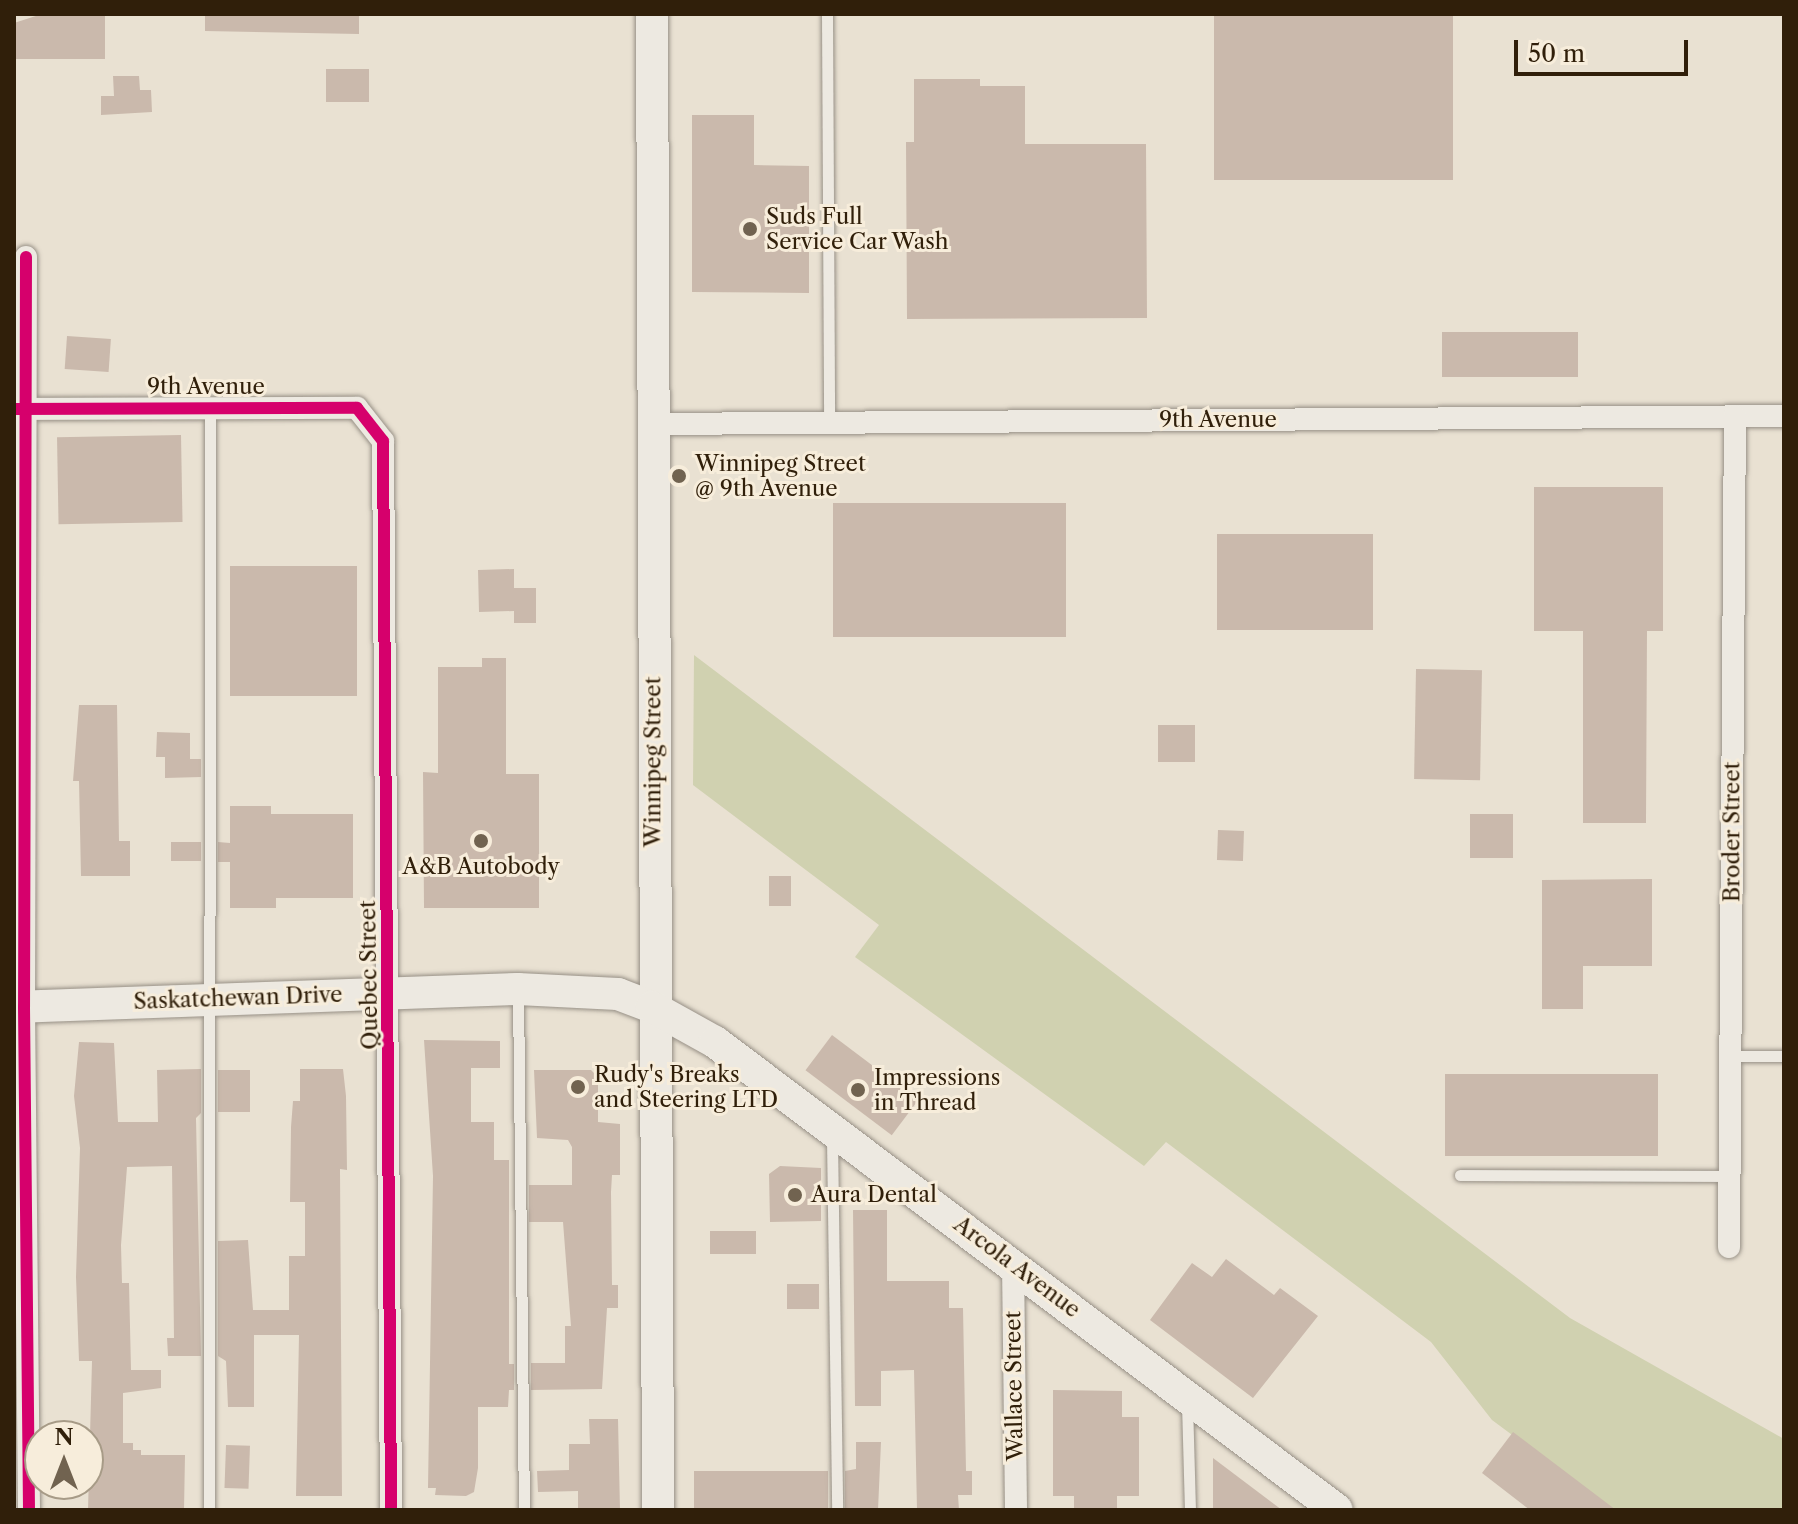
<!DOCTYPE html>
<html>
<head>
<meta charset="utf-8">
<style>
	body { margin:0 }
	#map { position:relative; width:1798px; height:1524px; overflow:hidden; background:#e9e1d2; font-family:"Libre Caslon Text",serif }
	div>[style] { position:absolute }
	.green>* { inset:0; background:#d0d1b0 }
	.building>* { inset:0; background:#cab9ac; transform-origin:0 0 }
	.roads { filter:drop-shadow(0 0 2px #979086) drop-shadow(0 0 2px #979086) }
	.service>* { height:11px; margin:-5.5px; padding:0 5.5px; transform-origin:5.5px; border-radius:5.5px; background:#ede9e1 }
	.minor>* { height:22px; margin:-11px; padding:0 11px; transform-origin:11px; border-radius:11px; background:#ede9e1 }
	.secondary>* { height:32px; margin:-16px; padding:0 16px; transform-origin:16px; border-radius:16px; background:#ede9e1 }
	.cycleway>* { height:12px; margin:-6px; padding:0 6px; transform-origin:6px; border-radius:6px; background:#d6006c }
	.dots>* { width:22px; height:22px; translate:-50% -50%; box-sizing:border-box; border:4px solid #f7eddb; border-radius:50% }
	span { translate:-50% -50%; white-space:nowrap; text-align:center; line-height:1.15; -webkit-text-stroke:6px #f7eddb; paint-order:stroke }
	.poi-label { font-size:22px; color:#301f0a }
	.left { translate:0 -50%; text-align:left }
	.street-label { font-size:22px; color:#301f0a }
	.frame { position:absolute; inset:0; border:16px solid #301f0a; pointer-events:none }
	.north { position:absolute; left:24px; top:1420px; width:80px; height:80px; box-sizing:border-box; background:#f7eddb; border:2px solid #a79b87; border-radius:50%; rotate:0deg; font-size:22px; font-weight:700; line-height:32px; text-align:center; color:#301f0a }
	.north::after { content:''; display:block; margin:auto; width:28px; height:36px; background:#716350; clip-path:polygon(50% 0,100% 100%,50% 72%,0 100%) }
	.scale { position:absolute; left:1514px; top:40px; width:174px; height:36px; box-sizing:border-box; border:4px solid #301f0a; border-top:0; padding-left:10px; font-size:24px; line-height:28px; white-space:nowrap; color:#301f0a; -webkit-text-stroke:6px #f7eddb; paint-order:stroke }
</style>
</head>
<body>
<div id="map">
	<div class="green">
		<i style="clip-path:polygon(694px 655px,1570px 1318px,1784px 1439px,1784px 1510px,1613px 1510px,1492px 1420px,1431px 1342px,1166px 1142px,1144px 1166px,855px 957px,879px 925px,693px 785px)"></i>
	</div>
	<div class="building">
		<i style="clip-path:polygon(205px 14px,359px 14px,359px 34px,205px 31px)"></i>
		<i style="left:1214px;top:14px;width:239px;height:166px"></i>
		<i style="clip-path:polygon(39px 15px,105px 15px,105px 59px,14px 59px,14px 23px)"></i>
		<i style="left:369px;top:69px;width:33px;height:43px;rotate:90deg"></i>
		<i style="clip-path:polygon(113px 76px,139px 76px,140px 90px,151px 90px,152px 112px,101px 115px,101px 96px,114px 96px)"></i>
		<i style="clip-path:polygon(914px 79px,980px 79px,980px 86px,1025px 86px,1025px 144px,1146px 144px,1147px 318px,907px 319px,906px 142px,914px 142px)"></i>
		<i style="clip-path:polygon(692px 115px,754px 115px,754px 165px,809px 166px,809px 293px,692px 292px)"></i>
		<i style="left:1442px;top:332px;width:136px;height:45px"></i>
		<i style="left:67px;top:336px;width:44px;height:33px;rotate:4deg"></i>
		<i style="left:181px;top:435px;width:87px;height:124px;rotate:89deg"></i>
		<i style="clip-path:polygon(1534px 487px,1663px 487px,1663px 631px,1647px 631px,1646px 823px,1583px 823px,1583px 631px,1534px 631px)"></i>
		<i style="left:833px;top:503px;width:233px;height:134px"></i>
		<i style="left:1217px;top:534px;width:156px;height:96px"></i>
		<i style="left:357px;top:566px;width:130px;height:127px;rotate:90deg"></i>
		<i style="clip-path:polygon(514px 569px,514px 588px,536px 588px,536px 623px,514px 623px,514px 611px,479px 612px,478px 570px)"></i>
		<i style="clip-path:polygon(482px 658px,506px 658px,506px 774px,539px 774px,539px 908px,424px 908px,423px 772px,438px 773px,438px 667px,482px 667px)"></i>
		<i style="left:1416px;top:669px;width:66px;height:110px;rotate:1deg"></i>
		<i style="clip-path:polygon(79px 705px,117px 705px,119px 841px,130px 841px,130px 876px,81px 876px,79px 781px,73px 781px)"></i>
		<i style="left:1158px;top:725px;width:37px;height:37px"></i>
		<i style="clip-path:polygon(157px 732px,190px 733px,190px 759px,201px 759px,201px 777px,165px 778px,165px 757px,156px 757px)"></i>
		<i style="clip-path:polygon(230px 806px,271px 806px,271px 814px,353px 814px,353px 898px,276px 898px,276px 908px,230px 908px,230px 862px,218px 862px,218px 842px,230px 843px)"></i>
		<i style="left:1470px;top:814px;width:43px;height:44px"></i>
		<i style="left:1218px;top:830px;width:26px;height:30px;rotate:2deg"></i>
		<i style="left:171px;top:842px;width:30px;height:19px"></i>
		<i style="left:769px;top:876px;width:22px;height:30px"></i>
		<i style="clip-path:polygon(1652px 879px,1652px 966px,1583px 966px,1583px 1009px,1542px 1009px,1542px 880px)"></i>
		<i style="left:832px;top:1035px;width:108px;height:44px;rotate:37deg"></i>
		<i style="clip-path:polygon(424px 1040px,500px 1041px,500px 1068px,471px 1068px,471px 1122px,494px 1122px,494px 1160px,509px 1160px,509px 1364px,514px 1364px,514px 1390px,509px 1390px,508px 1407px,478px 1407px,478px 1468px,474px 1492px,466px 1496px,435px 1495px,436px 1488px,428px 1488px,433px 1176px)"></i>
		<i style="clip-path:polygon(79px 1042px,114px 1043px,118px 1122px,158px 1122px,157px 1070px,201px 1069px,201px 1113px,196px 1118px,201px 1356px,168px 1356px,167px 1338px,174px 1338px,172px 1166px,127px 1167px,121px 1245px,122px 1283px,129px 1283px,131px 1370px,161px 1370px,161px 1388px,123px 1393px,123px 1443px,133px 1443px,133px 1450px,141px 1450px,141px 1455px,185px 1455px,184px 1510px,88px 1510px,92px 1361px,79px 1361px,76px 1277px,80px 1148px,74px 1096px)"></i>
		<i style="clip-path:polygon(300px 1069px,343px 1069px,346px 1096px,347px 1170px,340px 1169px,342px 1496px,296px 1496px,299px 1335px,254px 1335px,254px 1407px,228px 1407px,226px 1361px,218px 1356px,218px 1241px,248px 1240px,253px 1310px,289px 1310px,289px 1256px,305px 1256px,305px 1202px,290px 1202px,291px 1127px,293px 1101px,300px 1101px)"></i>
		<i style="left:250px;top:1070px;width:42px;height:32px;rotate:90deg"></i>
		<i style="clip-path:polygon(534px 1070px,591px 1070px,598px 1077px,598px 1122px,620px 1124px,620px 1175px,612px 1175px,611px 1192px,612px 1285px,618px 1285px,618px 1308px,607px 1308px,602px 1389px,531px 1390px,531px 1363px,565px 1363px,565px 1326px,571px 1326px,563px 1222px,529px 1222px,529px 1185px,572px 1185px,572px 1147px,568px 1140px,537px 1138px)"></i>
		<i style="left:1658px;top:1074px;width:82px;height:213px;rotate:90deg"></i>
		<i style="clip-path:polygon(780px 1166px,821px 1168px,821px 1221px,770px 1222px,769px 1174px)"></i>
		<i style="clip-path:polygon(853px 1210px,887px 1210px,887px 1281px,949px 1281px,949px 1308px,963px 1308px,966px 1471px,972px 1471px,972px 1495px,958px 1495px,959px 1510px,917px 1510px,914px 1370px,881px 1371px,881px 1406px,855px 1406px)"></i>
		<i style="left:710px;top:1231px;width:46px;height:23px"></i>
		<i style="clip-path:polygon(1226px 1259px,1274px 1295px,1280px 1288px,1318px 1316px,1253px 1398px,1150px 1320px,1192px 1263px,1212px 1277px)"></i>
		<i style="left:787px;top:1284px;width:32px;height:25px"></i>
		<i style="clip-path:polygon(1053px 1390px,1122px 1391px,1122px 1417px,1139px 1417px,1139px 1496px,1117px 1496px,1117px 1510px,1074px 1510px,1074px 1496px,1053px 1496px)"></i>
		<i style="clip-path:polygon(589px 1419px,618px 1419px,620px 1510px,578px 1510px,578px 1491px,538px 1492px,537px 1471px,569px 1470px,569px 1444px,590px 1444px)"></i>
		<i style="clip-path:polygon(1513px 1432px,1616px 1510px,1530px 1510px,1482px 1473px)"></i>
		<i style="clip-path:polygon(856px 1442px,881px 1442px,878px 1510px,845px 1510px,845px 1471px,856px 1469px)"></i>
		<i style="left:226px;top:1445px;width:24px;height:43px;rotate:2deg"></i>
		<i style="clip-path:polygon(1213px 1458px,1282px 1510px,1213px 1510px)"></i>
		<i style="left:828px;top:1471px;width:39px;height:134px;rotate:90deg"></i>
	</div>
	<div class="roads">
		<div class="service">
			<i style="left:827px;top:14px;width:408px;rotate:89.7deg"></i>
			<i style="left:518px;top:991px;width:519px;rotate:89.34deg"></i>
			<i style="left:1730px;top:1056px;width:54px"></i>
			<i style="left:832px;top:1138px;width:372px;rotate:89.2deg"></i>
			<i style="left:1460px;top:1175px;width:269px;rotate:0.2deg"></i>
			<i style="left:1187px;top:1403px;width:107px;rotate:88.4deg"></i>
			<i style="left:209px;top:1510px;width:1103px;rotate:-89.95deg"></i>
		</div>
		<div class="minor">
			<i style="left:26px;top:257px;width:750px;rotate:90.15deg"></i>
			<i style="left:24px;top:1007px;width:503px;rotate:89.43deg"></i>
			<i style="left:14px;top:409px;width:343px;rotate:-0.2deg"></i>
			<i style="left:357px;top:408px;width:42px;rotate:51.8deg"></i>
			<i style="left:383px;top:441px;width:1069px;rotate:89.57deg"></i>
			<i style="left:652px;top:424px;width:1132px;rotate:-0.4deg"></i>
			<i style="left:1729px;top:1247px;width:831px;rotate:-89.59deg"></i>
			<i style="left:1013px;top:1263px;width:247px;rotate:89.3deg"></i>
		</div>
		<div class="secondary">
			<i style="left:652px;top:14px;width:1496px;rotate:89.77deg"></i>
			<i style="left:14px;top:1007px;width:504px;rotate:-2.05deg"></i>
			<i style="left:518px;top:989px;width:100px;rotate:2.9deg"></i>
			<i style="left:618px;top:994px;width:36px;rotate:21deg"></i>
			<i style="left:652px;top:1007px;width:72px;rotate:29.1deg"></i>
			<i style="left:715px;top:1042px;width:778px;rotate:36.96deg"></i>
		</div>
	</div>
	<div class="cycleway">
		<i style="left:26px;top:257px;width:750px;rotate:90.15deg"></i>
		<i style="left:24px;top:1007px;width:503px;rotate:89.43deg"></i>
		<i style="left:14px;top:409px;width:343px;rotate:-0.2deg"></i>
		<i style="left:357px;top:408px;width:42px;rotate:51.8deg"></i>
		<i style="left:383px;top:441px;width:1069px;rotate:89.57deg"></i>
	</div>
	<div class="dots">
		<i style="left:750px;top:229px;background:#716350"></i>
		<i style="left:679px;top:476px;background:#716350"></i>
		<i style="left:481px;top:841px;background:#716350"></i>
		<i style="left:578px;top:1087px;background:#716350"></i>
		<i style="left:858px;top:1090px;background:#716350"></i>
		<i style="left:795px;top:1195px;background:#716350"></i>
	</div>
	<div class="poi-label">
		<span class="left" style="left:766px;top:229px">Suds Full<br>Service Car Wash</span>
		<span class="left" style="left:695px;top:476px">Winnipeg Street<br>@ 9th Avenue</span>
		<span style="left:481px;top:867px">A&amp;B Autobody</span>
		<span class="left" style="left:594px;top:1087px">Rudy's Breaks<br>and Steering LTD</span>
		<span class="left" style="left:874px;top:1090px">Impressions<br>in Thread</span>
		<span class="left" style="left:811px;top:1195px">Aura Dental</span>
	</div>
	<div class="street-label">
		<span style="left:206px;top:387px">9th Avenue</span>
		<span style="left:1218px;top:420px">9th Avenue</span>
		<span style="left:653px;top:762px;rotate:-90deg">Winnipeg Street</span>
		<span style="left:1732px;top:832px;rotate:-90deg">Broder Street</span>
		<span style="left:369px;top:975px;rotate:-91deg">Quebec Street</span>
		<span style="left:238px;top:998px;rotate:-2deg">Saskatchewan Drive</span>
		<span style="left:1017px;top:1267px;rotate:37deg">Arcola Avenue</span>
		<span style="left:1014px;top:1386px;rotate:-91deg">Wallace Street</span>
	</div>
	<div class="frame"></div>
	<div class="north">N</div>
	<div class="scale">50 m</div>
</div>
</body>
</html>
